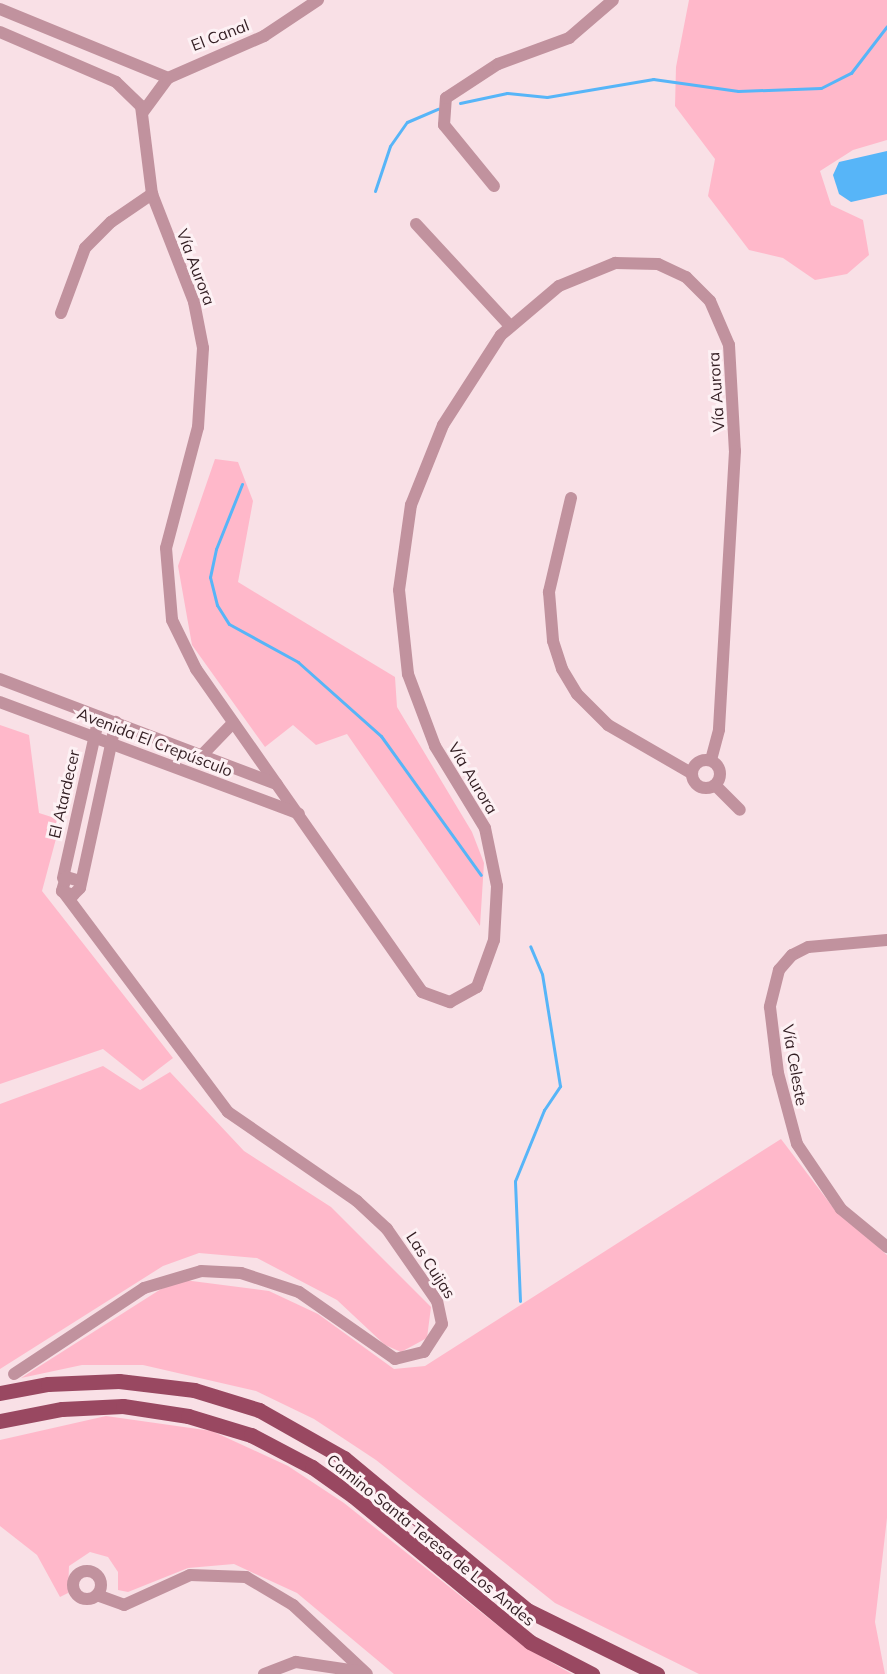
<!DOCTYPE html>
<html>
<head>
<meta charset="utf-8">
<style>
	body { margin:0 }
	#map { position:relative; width:887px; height:1674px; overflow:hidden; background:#f9e0e6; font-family:Mulish,sans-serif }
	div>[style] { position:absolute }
	.green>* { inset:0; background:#ffb8ca }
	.water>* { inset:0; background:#57b5f8 }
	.stream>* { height:3px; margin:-1.5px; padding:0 1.5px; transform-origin:1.5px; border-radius:1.5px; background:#57b5f8 }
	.minor>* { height:12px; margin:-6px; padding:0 6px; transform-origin:6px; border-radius:6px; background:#c1929e }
	.minor>.ring { margin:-6px; padding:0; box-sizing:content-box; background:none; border:12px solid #c1929e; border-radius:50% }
	.major>* { height:15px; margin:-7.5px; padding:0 7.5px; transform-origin:7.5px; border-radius:7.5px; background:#994861 }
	span { translate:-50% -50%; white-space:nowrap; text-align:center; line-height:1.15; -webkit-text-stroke:6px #fdf1f4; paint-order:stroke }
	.street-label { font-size:16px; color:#321d22 }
</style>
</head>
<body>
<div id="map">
	<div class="green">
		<i style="clip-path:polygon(689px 0,887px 0,887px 140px,853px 150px,820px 171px,831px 205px,863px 220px,869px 255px,847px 274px,815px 280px,783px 258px,749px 250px,708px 196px,715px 159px,675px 106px,676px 67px)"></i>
		<i style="clip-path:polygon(215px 459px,238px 462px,253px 501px,238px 582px,395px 677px,397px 707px,472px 832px,484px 863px,480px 926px,347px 734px,316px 745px,293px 725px,265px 747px,192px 645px,178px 566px)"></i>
		<i style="clip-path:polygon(0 725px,29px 735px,39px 813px,61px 820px,42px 891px,173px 1058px,143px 1081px,103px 1049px,0 1084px)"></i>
		<i style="clip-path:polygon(103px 1066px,140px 1090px,170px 1072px,244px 1151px,331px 1207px,431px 1307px,427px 1338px,401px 1352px,385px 1345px,337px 1300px,257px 1258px,199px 1253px,163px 1266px,0 1369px,0 1104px)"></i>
		<i style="clip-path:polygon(781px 1139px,835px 1210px,887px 1255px,887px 1518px,875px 1622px,885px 1674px,699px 1674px,555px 1603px,376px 1460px,314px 1419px,256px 1391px,143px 1365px,82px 1365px,21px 1378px,161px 1289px,184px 1280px,269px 1291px,318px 1314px,394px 1369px,425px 1366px)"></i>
		<i style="clip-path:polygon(106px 1416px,212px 1431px,288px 1466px,344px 1503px,526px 1648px,572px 1674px,394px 1674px,297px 1593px,234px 1564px,188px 1568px,128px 1592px,118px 1590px,118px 1572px,108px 1557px,90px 1552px,69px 1566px,68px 1593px,60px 1597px,37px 1555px,0 1526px,0 1440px)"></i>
	</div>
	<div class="water">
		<i style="clip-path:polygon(887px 151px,887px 194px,851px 202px,839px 194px,833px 175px,839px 162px)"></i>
	</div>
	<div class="stream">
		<i style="left:460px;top:103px;width:48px;rotate:-12deg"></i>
		<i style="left:507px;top:93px;width:40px;rotate:5.7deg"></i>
		<i style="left:547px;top:97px;width:108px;rotate:-9.6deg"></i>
		<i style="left:653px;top:79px;width:86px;rotate:8deg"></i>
		<i style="left:738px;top:91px;width:83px;rotate:-2.1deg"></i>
		<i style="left:821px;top:88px;width:34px;rotate:-27deg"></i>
		<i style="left:851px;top:73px;width:59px;rotate:-52.5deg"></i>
		<i style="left:375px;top:191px;width:47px;rotate:-71.6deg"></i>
		<i style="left:390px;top:146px;width:29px;rotate:-55deg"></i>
		<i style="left:407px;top:122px;width:34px;rotate:-23deg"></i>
		<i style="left:242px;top:484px;width:70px;rotate:111.8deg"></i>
		<i style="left:216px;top:549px;width:29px;rotate:102deg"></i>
		<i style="left:210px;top:577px;width:29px;rotate:76deg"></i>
		<i style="left:217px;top:605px;width:22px;rotate:58deg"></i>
		<i style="left:229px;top:624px;width:79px;rotate:28.8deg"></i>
		<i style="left:298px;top:662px;width:111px;rotate:41.7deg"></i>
		<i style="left:381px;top:736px;width:171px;rotate:54.3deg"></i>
		<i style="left:520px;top:1301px;width:120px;rotate:-92.4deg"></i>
		<i style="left:515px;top:1181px;width:77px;rotate:-67.8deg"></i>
		<i style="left:544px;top:1110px;width:29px;rotate:-56deg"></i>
		<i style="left:560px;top:1086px;width:113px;rotate:-99.1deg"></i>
		<i style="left:542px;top:974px;width:30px;rotate:-113deg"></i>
	</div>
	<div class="minor">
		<i style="left:0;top:9px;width:182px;rotate:22.3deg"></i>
		<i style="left:0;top:32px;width:126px;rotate:23.3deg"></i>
		<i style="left:116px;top:82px;width:35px;rotate:44deg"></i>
		<i style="left:141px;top:106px;width:89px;rotate:82.9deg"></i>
		<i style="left:152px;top:194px;width:116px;rotate:68.7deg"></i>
		<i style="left:194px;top:302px;width:47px;rotate:78.9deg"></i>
		<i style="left:203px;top:348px;width:79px;rotate:93.6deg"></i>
		<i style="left:198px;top:427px;width:125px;rotate:104.8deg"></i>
		<i style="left:166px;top:548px;width:72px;rotate:85.2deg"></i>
		<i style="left:172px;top:620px;width:55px;rotate:63.9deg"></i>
		<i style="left:196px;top:669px;width:394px;rotate:55deg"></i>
		<i style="left:422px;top:992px;width:30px;rotate:20deg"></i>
		<i style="left:450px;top:1002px;width:31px;rotate:-29deg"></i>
		<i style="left:477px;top:987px;width:50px;rotate:-70.1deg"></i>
		<i style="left:494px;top:940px;width:54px;rotate:-86.8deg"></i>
		<i style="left:497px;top:886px;width:59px;rotate:-101.7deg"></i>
		<i style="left:485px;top:828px;width:96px;rotate:-121.4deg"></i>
		<i style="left:435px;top:746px;width:77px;rotate:-110.6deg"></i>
		<i style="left:408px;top:674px;width:84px;rotate:-96.1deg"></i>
		<i style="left:399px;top:590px;width:86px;rotate:-82deg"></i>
		<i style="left:411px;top:505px;width:86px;rotate:-68.2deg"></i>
		<i style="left:443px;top:425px;width:107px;rotate:-57.2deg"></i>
		<i style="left:501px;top:335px;width:76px;rotate:-40.2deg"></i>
		<i style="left:559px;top:286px;width:61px;rotate:-22.3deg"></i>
		<i style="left:615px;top:263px;width:43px;rotate:1.3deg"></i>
		<i style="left:658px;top:264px;width:31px;rotate:25deg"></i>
		<i style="left:686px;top:277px;width:34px;rotate:45deg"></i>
		<i style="left:710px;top:301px;width:48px;rotate:66.6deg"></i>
		<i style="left:729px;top:345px;width:106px;rotate:86.8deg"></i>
		<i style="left:735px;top:451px;width:279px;rotate:93.3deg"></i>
		<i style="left:719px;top:730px;width:31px;rotate:105deg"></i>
		<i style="left:143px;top:112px;width:42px;rotate:-53.7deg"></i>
		<i style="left:168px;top:78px;width:105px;rotate:-23.6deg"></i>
		<i style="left:264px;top:36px;width:65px;rotate:-33.7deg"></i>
		<i style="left:494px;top:186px;width:79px;rotate:-129.3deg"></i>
		<i style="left:444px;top:125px;width:27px;rotate:-86deg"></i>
		<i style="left:446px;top:98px;width:62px;rotate:-33.2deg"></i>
		<i style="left:498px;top:64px;width:76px;rotate:-20.1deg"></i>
		<i style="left:569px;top:38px;width:58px;rotate:-40.8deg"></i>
		<i style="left:416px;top:224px;width:139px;rotate:47.3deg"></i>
		<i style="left:61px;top:313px;width:69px;rotate:-69.7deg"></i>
		<i style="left:85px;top:248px;width:37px;rotate:-45deg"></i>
		<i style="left:111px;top:222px;width:50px;rotate:-34.3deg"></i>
		<i style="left:571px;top:498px;width:97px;rotate:103.2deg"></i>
		<i style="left:549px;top:592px;width:49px;rotate:85.3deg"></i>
		<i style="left:553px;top:641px;width:29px;rotate:72deg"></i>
		<i style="left:562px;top:669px;width:29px;rotate:59deg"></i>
		<i style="left:577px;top:694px;width:44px;rotate:45deg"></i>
		<i style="left:608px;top:725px;width:96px;rotate:30deg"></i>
		<i style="left:0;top:679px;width:296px;rotate:20.8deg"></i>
		<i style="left:0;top:702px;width:319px;rotate:20.5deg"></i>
		<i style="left:202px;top:755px;width:45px;rotate:-45.9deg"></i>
		<i class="ring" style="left:692px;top:760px;width:16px;height:16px"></i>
		<i style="left:715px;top:785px;width:35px;rotate:45deg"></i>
		<i style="left:63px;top:878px;width:165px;rotate:-77.4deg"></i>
		<i style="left:80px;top:881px;width:15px;rotate:-164deg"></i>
		<i style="left:66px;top:877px;width:15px;rotate:106deg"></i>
		<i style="left:62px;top:891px;width:12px;rotate:20deg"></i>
		<i style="left:73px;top:895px;width:10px;rotate:-45deg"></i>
		<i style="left:80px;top:888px;width:170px;rotate:-77.8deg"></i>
		<i style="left:887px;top:940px;width:79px;rotate:174.9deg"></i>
		<i style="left:808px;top:947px;width:18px;rotate:153deg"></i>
		<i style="left:792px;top:955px;width:20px;rotate:131deg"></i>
		<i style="left:779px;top:970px;width:38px;rotate:104deg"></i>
		<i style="left:770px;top:1007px;width:66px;rotate:83.1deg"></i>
		<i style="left:778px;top:1073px;width:73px;rotate:75deg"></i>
		<i style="left:797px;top:1144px;width:78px;rotate:55.9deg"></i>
		<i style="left:841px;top:1209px;width:60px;rotate:39.6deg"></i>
		<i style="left:14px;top:1374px;width:156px;rotate:-33.5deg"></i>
		<i style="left:144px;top:1288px;width:59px;rotate:-16.6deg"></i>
		<i style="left:201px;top:1271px;width:40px;rotate:2.9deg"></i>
		<i style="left:241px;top:1273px;width:61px;rotate:18.1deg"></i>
		<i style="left:299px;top:1292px;width:117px;rotate:34.9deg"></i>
		<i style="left:395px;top:1359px;width:30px;rotate:-14deg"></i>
		<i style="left:424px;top:1352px;width:33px;rotate:-57deg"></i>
		<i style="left:442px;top:1324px;width:24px;rotate:-102deg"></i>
		<i style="left:437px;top:1301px;width:88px;rotate:-124.8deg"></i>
		<i style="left:387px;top:1229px;width:41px;rotate:-137deg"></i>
		<i style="left:357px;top:1201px;width:157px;rotate:-145.4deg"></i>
		<i style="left:228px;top:1112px;width:274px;rotate:-126.8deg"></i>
		<i class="ring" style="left:73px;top:1571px;width:16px;height:16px"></i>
		<i style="left:97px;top:1595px;width:29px;rotate:20deg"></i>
		<i style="left:124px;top:1605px;width:72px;rotate:-24.4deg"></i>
		<i style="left:190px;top:1575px;width:56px;rotate:2deg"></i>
		<i style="left:246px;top:1577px;width:55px;rotate:30.8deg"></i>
		<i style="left:293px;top:1605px;width:101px;rotate:43deg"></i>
		<i style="left:264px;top:1674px;width:34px;rotate:-21deg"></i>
		<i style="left:296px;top:1662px;width:68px;rotate:8.5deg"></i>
	</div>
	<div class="major">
		<i style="left:0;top:1393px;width:49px;rotate:-10.6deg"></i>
		<i style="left:48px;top:1384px;width:71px;rotate:-2.4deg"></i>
		<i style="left:119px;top:1381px;width:76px;rotate:6.8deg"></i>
		<i style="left:194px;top:1390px;width:68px;rotate:17.1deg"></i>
		<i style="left:259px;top:1410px;width:98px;rotate:29.5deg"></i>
		<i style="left:344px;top:1458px;width:238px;rotate:39.7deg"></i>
		<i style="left:527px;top:1610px;width:145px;rotate:26.2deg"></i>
		<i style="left:0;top:1421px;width:63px;rotate:-11deg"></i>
		<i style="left:62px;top:1409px;width:61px;rotate:-2.8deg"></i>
		<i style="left:123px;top:1406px;width:66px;rotate:8.7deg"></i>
		<i style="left:188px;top:1416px;width:66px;rotate:16.8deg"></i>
		<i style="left:251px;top:1435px;width:69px;rotate:27.7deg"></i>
		<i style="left:312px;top:1467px;width:50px;rotate:35.3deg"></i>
		<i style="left:353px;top:1496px;width:229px;rotate:39.5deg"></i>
		<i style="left:530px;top:1642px;width:70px;rotate:27.3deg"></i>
	</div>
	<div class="street-label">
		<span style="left:220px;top:35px;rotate:-21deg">El Canal</span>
		<span style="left:196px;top:267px;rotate:69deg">Vía Aurora</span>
		<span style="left:716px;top:392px;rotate:-94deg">Vía Aurora</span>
		<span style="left:155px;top:742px;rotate:21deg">Avenida El Crepúsculo</span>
		<span style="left:473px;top:778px;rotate:59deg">Vía Aurora</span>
		<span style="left:64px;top:794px;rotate:-77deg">El Atardecer</span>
		<span style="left:795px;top:1065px;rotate:80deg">Vía Celeste</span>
		<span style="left:431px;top:1265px;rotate:57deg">Las Cuijas</span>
		<span style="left:431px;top:1540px;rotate:39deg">Camino Santa Teresa de Los Andes</span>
	</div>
</div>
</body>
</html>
